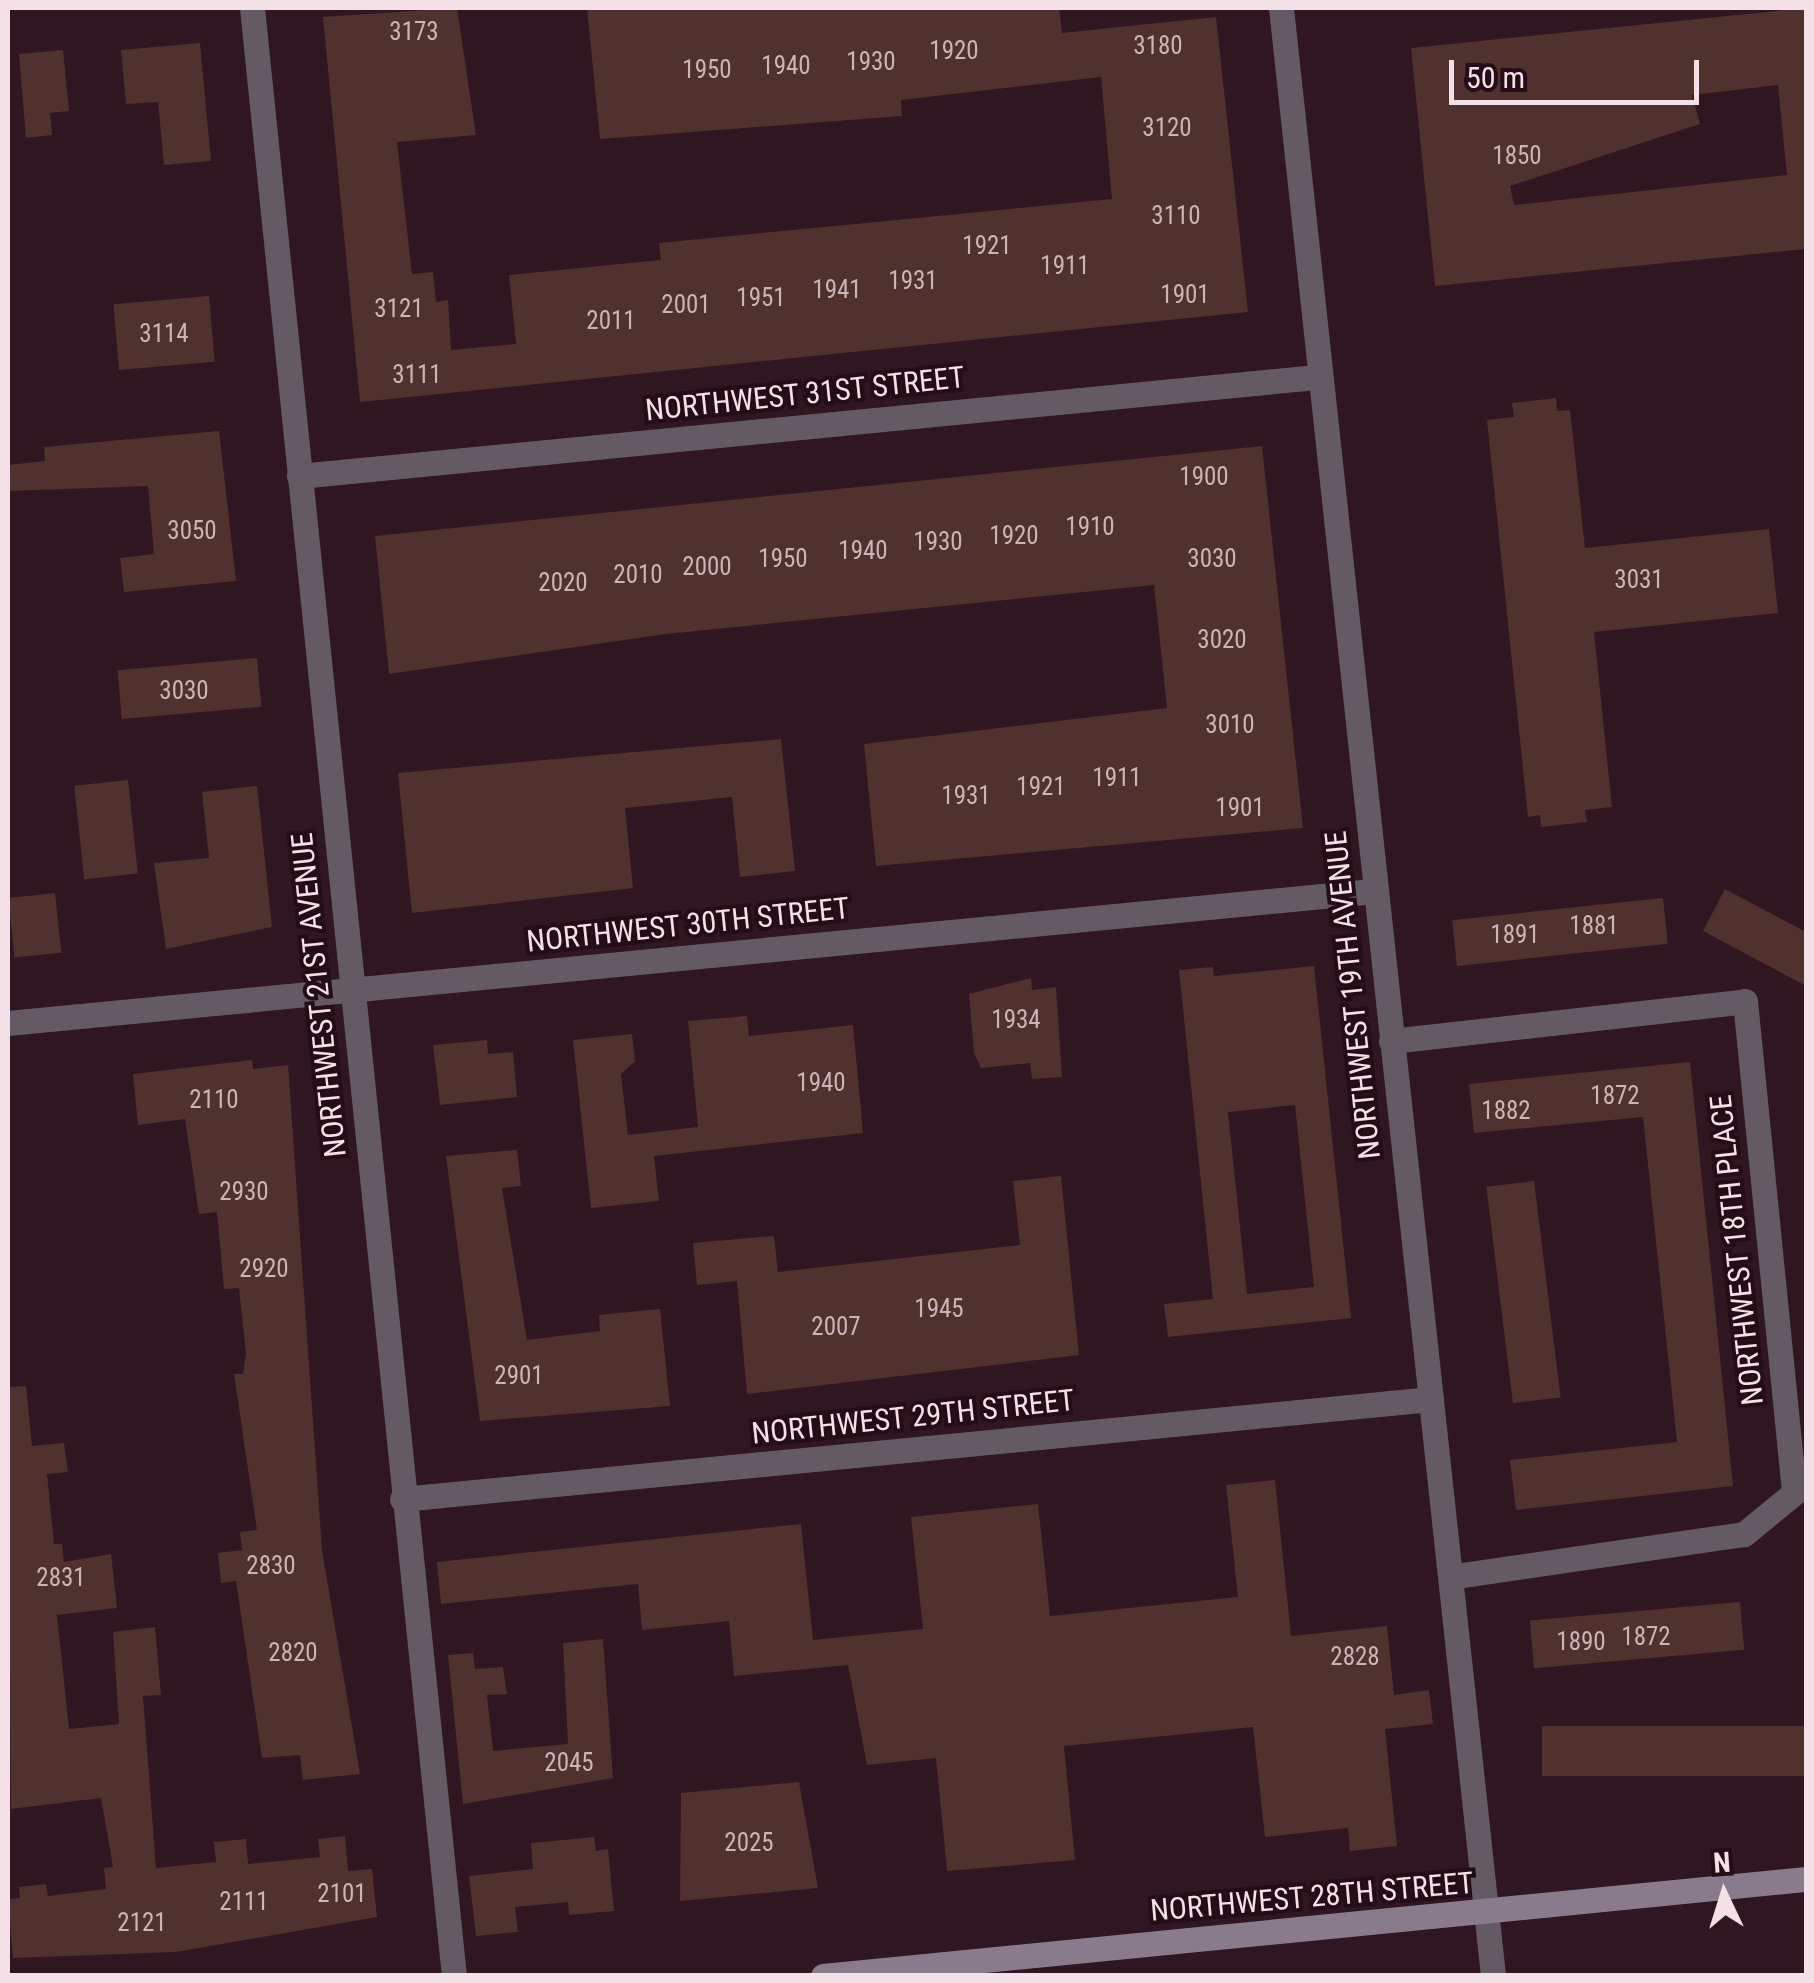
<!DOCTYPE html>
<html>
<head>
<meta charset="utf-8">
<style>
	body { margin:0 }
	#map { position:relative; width:1814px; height:1983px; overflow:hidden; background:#2f1621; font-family:"Roboto Condensed",sans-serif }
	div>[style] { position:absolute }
	.building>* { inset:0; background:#4f312e; transform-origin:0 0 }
	.street>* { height:25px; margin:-12.5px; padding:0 12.5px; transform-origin:12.5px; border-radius:12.5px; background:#635a64 }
	.secondary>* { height:25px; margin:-12.5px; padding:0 12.5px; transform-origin:12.5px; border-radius:12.5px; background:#897b8c }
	span { translate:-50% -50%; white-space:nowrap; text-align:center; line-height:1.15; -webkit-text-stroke:8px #250d17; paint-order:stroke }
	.number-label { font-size:25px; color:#cab5b9 }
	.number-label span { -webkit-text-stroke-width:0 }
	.street-label { font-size:30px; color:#f3e1e7 }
	.frame { position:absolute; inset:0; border:10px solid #f3e1e7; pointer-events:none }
	.north { position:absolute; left:1674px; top:1843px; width:100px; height:100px; -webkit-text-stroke:8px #250d17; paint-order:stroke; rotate:356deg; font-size:28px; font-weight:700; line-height:40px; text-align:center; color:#f3e1e7 }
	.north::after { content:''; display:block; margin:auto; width:35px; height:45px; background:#f3e1e7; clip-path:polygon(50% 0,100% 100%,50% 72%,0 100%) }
	.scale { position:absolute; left:1449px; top:60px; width:250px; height:45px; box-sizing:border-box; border:5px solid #f3e1e7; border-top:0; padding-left:12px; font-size:30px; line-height:35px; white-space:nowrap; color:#f3e1e7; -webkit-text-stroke:8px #250d17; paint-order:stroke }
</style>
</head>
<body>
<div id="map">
	<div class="building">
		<i style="clip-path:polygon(457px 8px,476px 135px,397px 142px,412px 274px,433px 272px,436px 302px,448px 300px,451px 350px,516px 344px,509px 275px,661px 260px,659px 243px,1112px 199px,1101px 77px,901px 100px,902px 116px,600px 139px,587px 8px,1059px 8px,1062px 33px,1216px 17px,1248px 312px,360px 402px,323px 17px)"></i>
		<i style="clip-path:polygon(evenodd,1806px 8px,1806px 249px,1435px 286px,1411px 48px,1806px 8px,1778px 85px,1787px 175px,1514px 205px,1510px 186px,1700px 124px,1692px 95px,1778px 85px)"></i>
		<i style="clip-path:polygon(200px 43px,211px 161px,164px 165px,158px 102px,126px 104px,121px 50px)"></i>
		<i style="clip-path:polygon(63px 50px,69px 111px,50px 113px,52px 135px,26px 138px,19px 54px)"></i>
		<i style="left:209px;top:296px;width:66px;height:96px;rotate:85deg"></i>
		<i style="clip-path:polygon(1556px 398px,1557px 411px,1570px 410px,1585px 548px,1769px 529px,1778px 613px,1594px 632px,1612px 807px,1585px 810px,1587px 822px,1541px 827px,1540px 815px,1528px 817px,1487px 420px,1514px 417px,1512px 403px)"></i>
		<i style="clip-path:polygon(219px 431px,236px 581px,124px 592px,120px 558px,154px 554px,148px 486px,8px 491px,8px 465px,45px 461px,44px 447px)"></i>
		<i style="clip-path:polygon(1262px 446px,1303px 828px,876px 866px,864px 744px,1167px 708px,1154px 585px,666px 634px,389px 674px,375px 536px)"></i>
		<i style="left:257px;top:658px;width:49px;height:140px;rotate:85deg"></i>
		<i style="clip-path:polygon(781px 739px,795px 871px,740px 877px,732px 797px,625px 808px,633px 888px,412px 913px,398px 773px)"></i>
		<i style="left:128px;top:780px;width:94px;height:54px;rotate:84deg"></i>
		<i style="clip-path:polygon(257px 786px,272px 927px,166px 949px,154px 863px,209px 858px,202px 792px)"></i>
		<i style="clip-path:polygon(1725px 889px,1806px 932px,1806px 986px,1703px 931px)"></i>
		<i style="left:55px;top:893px;width:60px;height:47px;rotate:84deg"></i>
		<i style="left:1663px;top:898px;width:46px;height:212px;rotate:84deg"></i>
		<i style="clip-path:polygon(evenodd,1314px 966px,1351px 1318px,1168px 1337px,1164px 1304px,1213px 1299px,1179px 970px,1213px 967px,1214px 976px,1314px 966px,1295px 1105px,1314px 1287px,1247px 1294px,1228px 1112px,1295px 1105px)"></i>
		<i style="clip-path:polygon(1031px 978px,1032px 990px,1056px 987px,1062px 1077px,1032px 1079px,1030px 1063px,981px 1068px,974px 1053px,969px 994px)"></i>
		<i style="clip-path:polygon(747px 1016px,749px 1036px,853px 1025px,863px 1133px,654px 1156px,659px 1201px,591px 1208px,573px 1040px,632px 1034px,635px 1061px,621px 1074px,628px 1135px,698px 1127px,688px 1021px)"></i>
		<i style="clip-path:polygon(487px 1040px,488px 1054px,513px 1052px,517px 1097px,440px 1105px,433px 1045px)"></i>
		<i style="clip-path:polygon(252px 1060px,253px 1069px,288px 1065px,322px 1550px,360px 1774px,303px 1780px,300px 1755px,262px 1758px,236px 1581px,221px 1583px,218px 1553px,242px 1550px,240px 1532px,257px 1530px,234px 1374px,243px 1374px,246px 1354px,239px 1288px,224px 1289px,217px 1212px,199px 1214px,185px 1119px,138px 1125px,133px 1074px)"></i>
		<i style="clip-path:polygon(1690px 1062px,1733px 1486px,1516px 1510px,1510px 1460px,1677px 1442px,1643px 1117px,1474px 1133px,1469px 1084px)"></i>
		<i style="clip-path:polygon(517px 1150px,521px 1186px,502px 1188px,527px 1340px,600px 1331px,599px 1315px,660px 1309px,670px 1406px,480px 1421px,446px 1156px)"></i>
		<i style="clip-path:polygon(1061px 1176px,1079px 1355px,747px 1394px,737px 1281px,697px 1285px,693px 1243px,774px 1236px,778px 1272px,1020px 1245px,1013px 1181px)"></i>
		<i style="left:1534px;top:1181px;width:218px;height:48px;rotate:83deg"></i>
		<i style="clip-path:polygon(26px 1386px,32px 1446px,64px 1443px,68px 1472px,47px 1474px,54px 1544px,62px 1544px,64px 1562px,111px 1554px,117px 1608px,57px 1615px,69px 1729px,119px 1724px,113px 1632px,155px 1627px,161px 1695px,143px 1696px,156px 1868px,216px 1862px,214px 1842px,246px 1839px,248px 1864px,320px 1857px,318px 1839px,345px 1836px,348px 1871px,372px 1869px,377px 1917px,176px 1952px,13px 1958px,8px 1899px,20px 1898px,19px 1887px,46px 1884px,48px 1896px,106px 1889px,104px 1868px,113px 1867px,101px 1798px,11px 1809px,8px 1387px)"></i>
		<i style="clip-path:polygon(1275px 1480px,1291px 1636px,1387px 1626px,1394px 1695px,1429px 1690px,1433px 1724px,1385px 1729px,1397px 1846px,1350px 1851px,1348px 1828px,1265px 1837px,1253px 1727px,1064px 1746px,1075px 1860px,947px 1871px,936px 1758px,867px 1765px,848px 1665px,734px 1676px,729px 1621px,642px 1630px,638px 1584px,441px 1604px,437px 1562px,801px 1524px,813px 1640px,923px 1629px,911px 1517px,1038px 1504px,1050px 1616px,1238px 1597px,1226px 1485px)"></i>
		<i style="left:1740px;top:1602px;width:48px;height:211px;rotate:85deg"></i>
		<i style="clip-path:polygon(603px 1639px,613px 1778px,463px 1804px,448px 1655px,473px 1653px,475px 1669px,503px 1667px,507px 1694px,487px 1695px,493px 1751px,568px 1744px,563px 1643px)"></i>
		<i style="left:1806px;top:1726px;width:50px;height:264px;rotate:90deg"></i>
		<i style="clip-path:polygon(799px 1782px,818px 1888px,680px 1901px,681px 1793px)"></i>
		<i style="clip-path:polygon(594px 1837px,596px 1851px,608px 1849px,614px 1911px,569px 1915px,568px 1902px,515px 1907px,518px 1932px,476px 1936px,469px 1876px,533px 1869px,531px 1843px)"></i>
	</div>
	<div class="street">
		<i style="left:252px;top:8px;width:1978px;rotate:84.14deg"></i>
		<i style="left:1281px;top:8px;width:1979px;rotate:83.85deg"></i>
		<i style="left:299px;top:476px;width:1022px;rotate:-5.56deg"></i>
		<i style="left:8px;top:1023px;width:1372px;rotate:-5.52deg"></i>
		<i style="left:1391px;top:1041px;width:356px;rotate:-6.4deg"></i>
		<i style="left:1745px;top:1001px;width:494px;rotate:84.3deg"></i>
		<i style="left:1794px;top:1493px;width:65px;rotate:140.6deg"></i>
		<i style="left:1744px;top:1534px;width:296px;rotate:171.7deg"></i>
		<i style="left:402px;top:1499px;width:1034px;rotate:-5.55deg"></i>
	</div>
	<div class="secondary">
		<i style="left:823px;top:1976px;width:988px;rotate:-5.64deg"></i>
	</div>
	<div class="number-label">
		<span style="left:414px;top:32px">3173</span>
		<span style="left:1158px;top:46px">3180</span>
		<span style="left:954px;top:51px">1920</span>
		<span style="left:871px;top:62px">1930</span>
		<span style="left:786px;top:66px">1940</span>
		<span style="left:707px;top:70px">1950</span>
		<span style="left:1167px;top:128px">3120</span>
		<span style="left:1517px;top:156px">1850</span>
		<span style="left:1176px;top:216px">3110</span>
		<span style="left:987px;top:246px">1921</span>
		<span style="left:1065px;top:266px">1911</span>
		<span style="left:913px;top:281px">1931</span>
		<span style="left:837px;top:290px">1941</span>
		<span style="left:1185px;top:295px">1901</span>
		<span style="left:761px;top:298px">1951</span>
		<span style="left:686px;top:305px">2001</span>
		<span style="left:399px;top:309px">3121</span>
		<span style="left:611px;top:321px">2011</span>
		<span style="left:164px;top:334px">3114</span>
		<span style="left:417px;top:375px">3111</span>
		<span style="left:1204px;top:477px">1900</span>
		<span style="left:1090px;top:527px">1910</span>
		<span style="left:192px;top:531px">3050</span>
		<span style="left:1014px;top:536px">1920</span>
		<span style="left:938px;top:542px">1930</span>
		<span style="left:863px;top:551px">1940</span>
		<span style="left:783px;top:559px">1950</span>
		<span style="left:1212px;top:559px">3030</span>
		<span style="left:707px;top:567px">2000</span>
		<span style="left:638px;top:575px">2010</span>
		<span style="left:1639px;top:580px">3031</span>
		<span style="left:563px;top:583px">2020</span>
		<span style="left:1222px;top:640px">3020</span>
		<span style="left:184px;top:691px">3030</span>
		<span style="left:1230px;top:725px">3010</span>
		<span style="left:1117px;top:778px">1911</span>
		<span style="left:1041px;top:787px">1921</span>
		<span style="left:966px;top:796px">1931</span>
		<span style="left:1240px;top:808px">1901</span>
		<span style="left:1594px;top:926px">1881</span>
		<span style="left:1515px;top:935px">1891</span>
		<span style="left:1016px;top:1020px">1934</span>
		<span style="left:821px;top:1083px">1940</span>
		<span style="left:1615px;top:1096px">1872</span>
		<span style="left:214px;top:1100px">2110</span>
		<span style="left:1506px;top:1111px">1882</span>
		<span style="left:244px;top:1192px">2930</span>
		<span style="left:264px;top:1269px">2920</span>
		<span style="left:939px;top:1309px">1945</span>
		<span style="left:836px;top:1327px">2007</span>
		<span style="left:519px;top:1376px">2901</span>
		<span style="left:271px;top:1566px">2830</span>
		<span style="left:61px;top:1578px">2831</span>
		<span style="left:1646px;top:1637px">1872</span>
		<span style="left:1581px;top:1642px">1890</span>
		<span style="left:293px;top:1653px">2820</span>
		<span style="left:1355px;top:1657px">2828</span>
		<span style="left:569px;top:1763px">2045</span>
		<span style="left:749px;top:1843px">2025</span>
		<span style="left:342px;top:1894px">2101</span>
		<span style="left:244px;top:1902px">2111</span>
		<span style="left:142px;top:1923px">2121</span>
	</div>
	<div class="street-label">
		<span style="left:805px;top:394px;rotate:-6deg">NORTHWEST 31ST STREET</span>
		<span style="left:688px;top:925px;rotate:-6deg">NORTHWEST 30TH STREET</span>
		<span style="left:319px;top:995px;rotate:-96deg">NORTHWEST 21ST AVENUE</span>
		<span style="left:1353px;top:995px;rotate:-96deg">NORTHWEST 19TH AVENUE</span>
		<span style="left:1737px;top:1250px;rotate:-96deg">NORTHWEST 18TH PLACE</span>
		<span style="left:913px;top:1417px;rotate:-6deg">NORTHWEST 29TH STREET</span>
		<span style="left:1312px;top:1897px;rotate:-5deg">NORTHWEST 28TH STREET</span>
	</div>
	<div class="frame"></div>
	<div class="north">N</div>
	<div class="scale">50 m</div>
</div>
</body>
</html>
